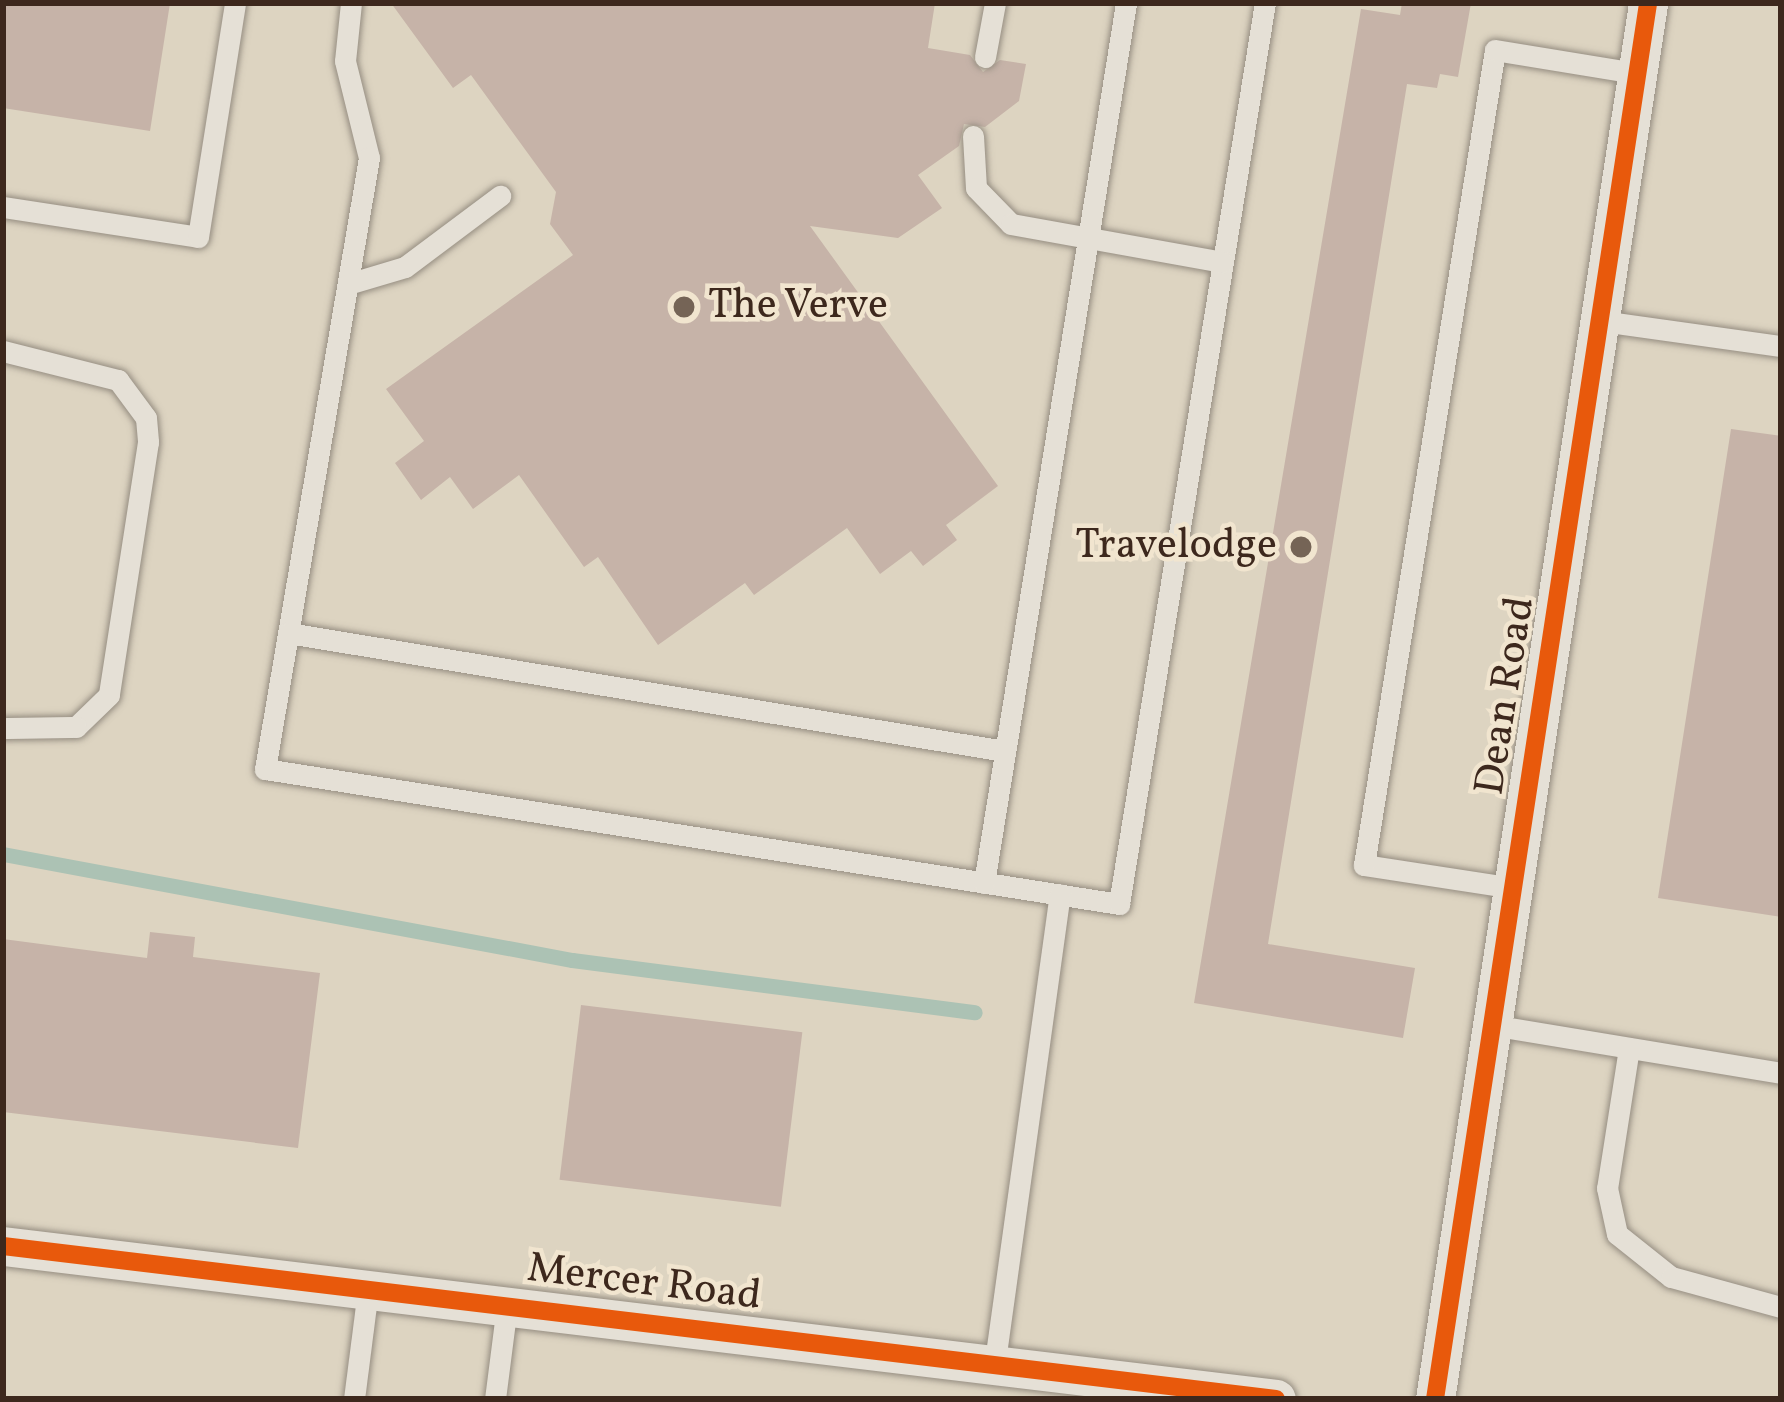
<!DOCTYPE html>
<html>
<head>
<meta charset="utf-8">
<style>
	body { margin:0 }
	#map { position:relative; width:1784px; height:1402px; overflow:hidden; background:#ddd4c1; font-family:Vollkorn,serif }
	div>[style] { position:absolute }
	.stream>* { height:15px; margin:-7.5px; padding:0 7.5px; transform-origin:7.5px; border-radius:7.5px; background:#acc2b4 }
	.building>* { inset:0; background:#c6b3a8; transform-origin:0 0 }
	.roads { filter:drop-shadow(0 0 3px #968e82) drop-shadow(0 0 3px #968e82) }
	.lane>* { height:21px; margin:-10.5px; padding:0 10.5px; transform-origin:10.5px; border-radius:10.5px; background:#e5e0d6 }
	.street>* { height:39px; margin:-19.5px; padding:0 19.5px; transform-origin:19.5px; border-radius:19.5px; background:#e5e0d6 }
	.cycleway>* { height:18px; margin:-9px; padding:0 9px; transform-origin:9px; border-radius:9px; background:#e8590c }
	.dots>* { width:33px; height:33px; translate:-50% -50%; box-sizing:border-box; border:6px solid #f1e5cf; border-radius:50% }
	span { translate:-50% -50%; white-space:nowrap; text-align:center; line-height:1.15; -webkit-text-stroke:9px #f1e5cf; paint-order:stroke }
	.poi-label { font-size:42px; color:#3d281d }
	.left { translate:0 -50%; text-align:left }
	.right { translate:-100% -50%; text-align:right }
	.street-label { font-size:42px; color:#3d281d }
	.frame { position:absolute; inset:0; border:6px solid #3d281d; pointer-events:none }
</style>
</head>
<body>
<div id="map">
	<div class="stream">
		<i style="left:3px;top:854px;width:579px;rotate:10.55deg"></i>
		<i style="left:572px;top:960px;width:406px;rotate:7.4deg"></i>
	</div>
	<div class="building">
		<i style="clip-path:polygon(3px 3px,170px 3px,150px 131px,3px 108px)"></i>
		<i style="clip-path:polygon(391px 3px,935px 3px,928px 48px,970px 55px,983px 72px,1000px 60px,1026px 64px,1019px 101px,985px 127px,964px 124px,959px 146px,918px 175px,942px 208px,898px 238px,810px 226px,998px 486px,946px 525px,957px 540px,923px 566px,911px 551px,880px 574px,847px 528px,754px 595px,745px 583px,658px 645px,598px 557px,584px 567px,519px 475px,473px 509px,450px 477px,421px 500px,395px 463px,424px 441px,386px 389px,573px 255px,550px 224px,556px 192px,471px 75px,453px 88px)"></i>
		<i style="clip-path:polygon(1402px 3px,1471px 3px,1458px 77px,1440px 74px,1437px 88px,1407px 84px,1268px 944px,1415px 968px,1403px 1038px,1194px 1003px,1361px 9px,1400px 15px)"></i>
		<i style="clip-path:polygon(1731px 429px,1781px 436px,1781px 917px,1658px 898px)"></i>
		<i style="clip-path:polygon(150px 932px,195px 937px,193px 957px,320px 973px,298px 1148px,3px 1112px,3px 939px,147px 958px)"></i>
		<i style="left:581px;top:1005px;width:223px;height:176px;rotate:7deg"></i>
	</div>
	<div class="roads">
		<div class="lane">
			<i style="left:351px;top:3px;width:58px;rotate:95.9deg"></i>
			<i style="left:345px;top:61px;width:100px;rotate:76.1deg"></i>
			<i style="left:369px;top:158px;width:620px;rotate:99.66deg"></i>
			<i style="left:265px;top:769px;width:865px;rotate:8.98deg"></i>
			<i style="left:1119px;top:904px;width:913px;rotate:-80.8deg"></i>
			<i style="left:985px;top:57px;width:55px;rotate:-79.5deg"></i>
			<i style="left:973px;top:136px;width:52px;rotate:86.7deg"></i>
			<i style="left:976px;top:188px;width:50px;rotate:45.8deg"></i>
			<i style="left:1011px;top:224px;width:215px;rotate:10.2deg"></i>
			<i style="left:3px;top:207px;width:197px;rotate:8.7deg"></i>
			<i style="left:198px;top:237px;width:237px;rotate:-81deg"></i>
			<i style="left:348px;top:284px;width:59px;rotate:-16.6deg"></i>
			<i style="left:405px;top:267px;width:119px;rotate:-36.8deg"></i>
			<i style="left:1602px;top:321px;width:181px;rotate:8deg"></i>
			<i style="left:3px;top:351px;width:119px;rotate:14.2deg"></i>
			<i style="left:118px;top:380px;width:47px;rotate:53.6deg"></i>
			<i style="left:146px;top:418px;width:24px;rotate:85deg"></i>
			<i style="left:148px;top:442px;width:256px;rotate:98.8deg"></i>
			<i style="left:109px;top:695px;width:46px;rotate:135.9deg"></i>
			<i style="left:76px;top:727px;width:73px;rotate:179.2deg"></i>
			<i style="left:288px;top:633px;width:727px;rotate:9.35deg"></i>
			<i style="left:984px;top:883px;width:891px;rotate:-80.83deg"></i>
			<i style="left:1514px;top:888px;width:152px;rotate:-171.3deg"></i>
			<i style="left:1364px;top:865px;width:825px;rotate:-80.87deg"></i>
			<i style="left:1495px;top:50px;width:148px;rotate:9.3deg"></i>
			<i style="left:1492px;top:1025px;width:293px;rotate:9.4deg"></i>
			<i style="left:1629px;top:1048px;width:142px;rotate:98.9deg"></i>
			<i style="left:1607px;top:1188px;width:47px;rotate:77.7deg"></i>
			<i style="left:1617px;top:1234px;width:69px;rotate:38.5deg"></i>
			<i style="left:1671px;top:1277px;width:114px;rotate:15.3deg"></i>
			<i style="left:995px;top:1361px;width:471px;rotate:-82.1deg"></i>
			<i style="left:354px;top:1399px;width:111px;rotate:-82.7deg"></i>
			<i style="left:495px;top:1399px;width:95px;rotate:-82.7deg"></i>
		</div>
		<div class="street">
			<i style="left:3px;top:1246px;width:1282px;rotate:6.85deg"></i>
			<i style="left:1435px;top:1399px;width:1412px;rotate:-81.32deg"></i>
		</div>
	</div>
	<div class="cycleway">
		<i style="left:3px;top:1246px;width:1282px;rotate:6.85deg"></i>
		<i style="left:1435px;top:1399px;width:1412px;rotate:-81.32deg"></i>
	</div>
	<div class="dots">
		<i style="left:684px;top:307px;background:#756456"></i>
		<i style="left:1301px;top:547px;background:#756456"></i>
	</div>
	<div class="poi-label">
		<span class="left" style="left:708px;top:307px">The Verve</span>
		<span class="right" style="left:1277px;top:547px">Travelodge</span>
	</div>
	<div class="street-label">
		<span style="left:1507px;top:696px;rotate:-81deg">Dean Road</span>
		<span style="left:644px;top:1284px;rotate:7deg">Mercer Road</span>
	</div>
	<div class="frame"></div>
</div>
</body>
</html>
